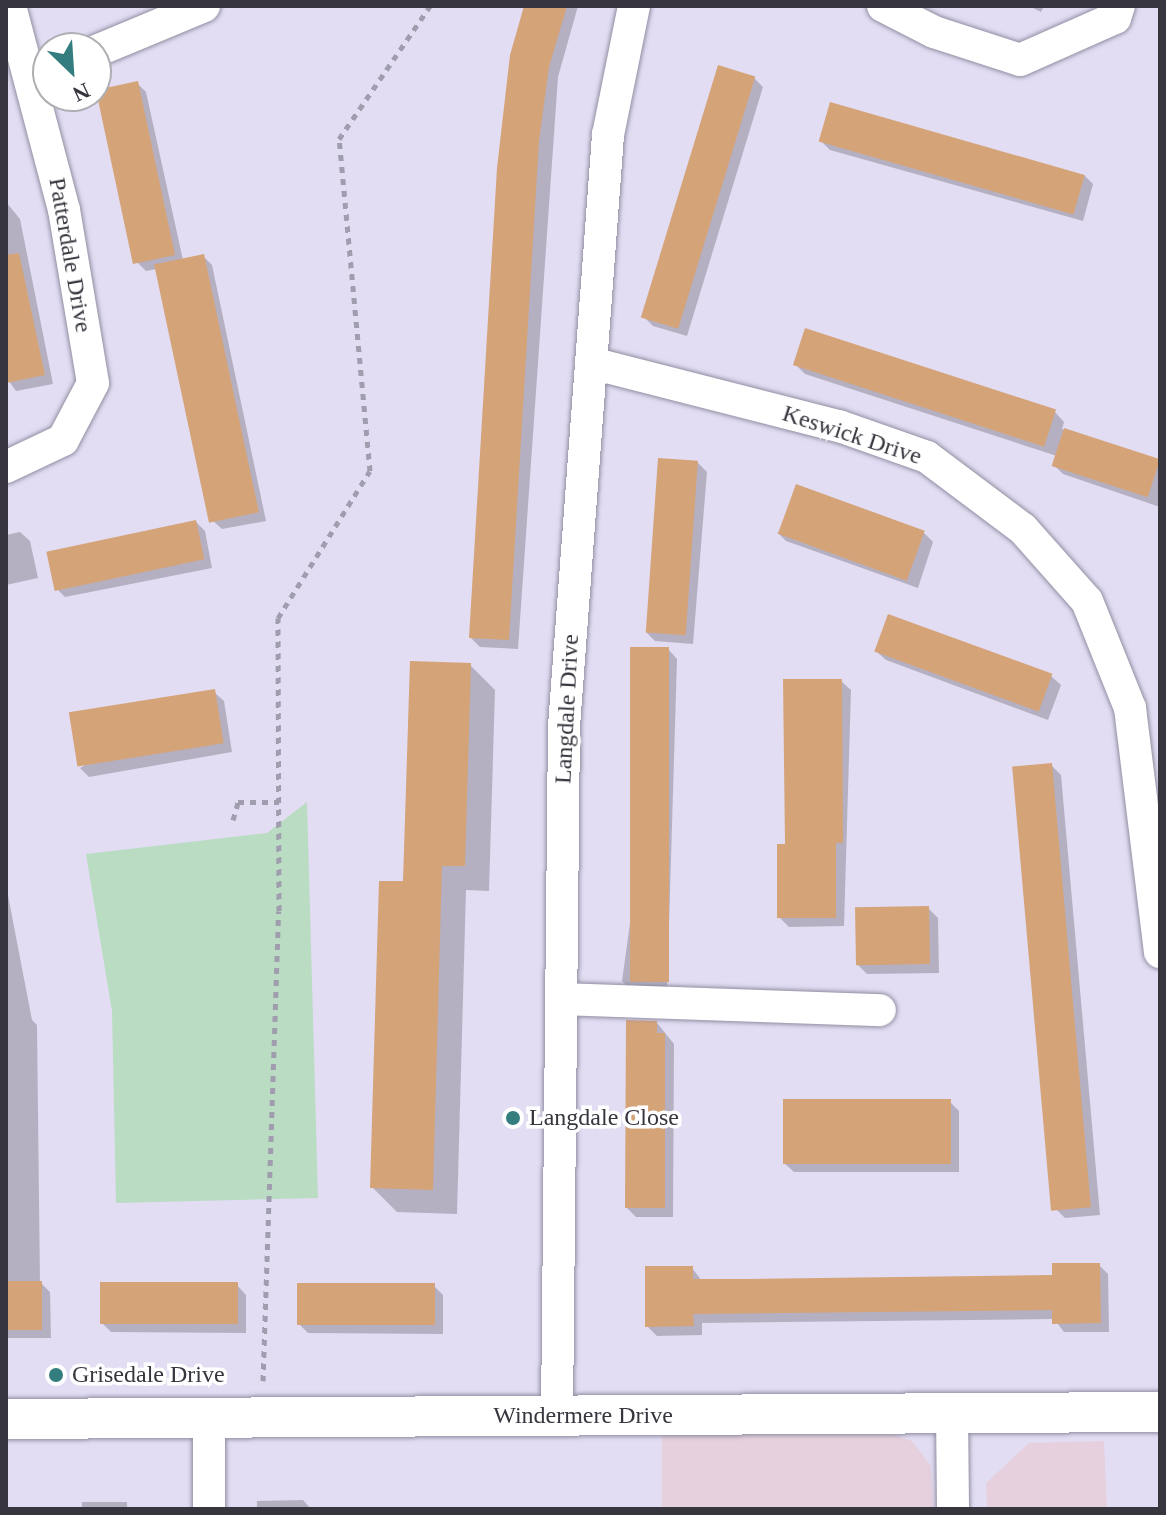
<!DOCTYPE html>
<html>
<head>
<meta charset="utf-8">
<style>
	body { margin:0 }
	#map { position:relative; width:1166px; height:1515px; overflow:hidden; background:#e2ddf3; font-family:"Times New Roman",serif }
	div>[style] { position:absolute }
	.commercial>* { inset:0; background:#e6d0dd }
	.green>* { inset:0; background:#b9dcc2 }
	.shadow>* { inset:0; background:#0003; transform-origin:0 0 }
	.building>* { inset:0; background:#d5a378; transform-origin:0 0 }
	.path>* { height:5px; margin-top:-2.5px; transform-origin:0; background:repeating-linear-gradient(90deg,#a09dae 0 6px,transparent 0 12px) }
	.roads { filter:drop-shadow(0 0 2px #928ea2) drop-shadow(0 0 2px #928ea2) }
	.minor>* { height:32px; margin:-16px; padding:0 16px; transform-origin:16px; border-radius:16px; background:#fff }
	.tertiary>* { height:40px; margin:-20px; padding:0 20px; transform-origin:20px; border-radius:20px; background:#fff }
	.dots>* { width:22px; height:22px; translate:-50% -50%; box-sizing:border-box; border:4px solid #fff; border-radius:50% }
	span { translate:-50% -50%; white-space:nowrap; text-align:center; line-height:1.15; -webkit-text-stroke:7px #fff; paint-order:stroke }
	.street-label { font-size:24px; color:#37353e }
	.poi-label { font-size:24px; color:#37353e }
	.left { translate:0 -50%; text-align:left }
	.frame { position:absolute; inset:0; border:8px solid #37353e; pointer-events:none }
	.north { position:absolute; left:32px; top:32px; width:80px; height:80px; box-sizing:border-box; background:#fff; border:2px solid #afaeb2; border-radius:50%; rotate:155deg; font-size:22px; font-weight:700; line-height:32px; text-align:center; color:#37353e }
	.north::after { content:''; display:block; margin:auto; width:28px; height:36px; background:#347d7f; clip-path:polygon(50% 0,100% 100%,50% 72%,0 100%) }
</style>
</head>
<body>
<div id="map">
	<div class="commercial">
		<i style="clip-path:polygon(871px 1428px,912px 1441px,931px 1466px,933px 1509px,662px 1509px,662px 1431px)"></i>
		<i style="clip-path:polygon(1104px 1441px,1107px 1509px,987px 1509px,986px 1483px,1029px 1443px)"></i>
	</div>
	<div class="green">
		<i style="clip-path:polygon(307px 802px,318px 1198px,116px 1203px,112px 1011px,86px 854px,267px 833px)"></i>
	</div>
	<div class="shadow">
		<i style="clip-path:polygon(527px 6px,578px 6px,558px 77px,518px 649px,480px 647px,471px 638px)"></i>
		<i style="clip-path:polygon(1029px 6px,1044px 6px,1041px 12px)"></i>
		<i style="clip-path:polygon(754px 78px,763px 87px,687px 336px,653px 326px,643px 316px)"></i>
		<i style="clip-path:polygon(137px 83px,146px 92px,183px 260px,203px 256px,212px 265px,266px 521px,222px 529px,212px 520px,157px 269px,146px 271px,137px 262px)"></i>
		<i style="clip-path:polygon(821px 141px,1084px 175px,1093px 184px,1083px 221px,830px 150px)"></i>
		<i style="clip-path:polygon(6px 202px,20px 219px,53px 384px,16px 391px,6px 377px)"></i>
		<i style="clip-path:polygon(796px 365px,1055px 412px,1064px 422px,1062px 429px,1160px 462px,1160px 507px,1063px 474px,1054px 465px,1057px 456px,805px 374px)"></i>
		<i style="clip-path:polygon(697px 462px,707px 472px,693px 644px,655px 641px,646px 632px)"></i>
		<i style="clip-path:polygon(196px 522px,205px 531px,212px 568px,65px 597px,56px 588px)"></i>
		<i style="clip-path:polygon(20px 532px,30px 541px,38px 578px,6px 585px,6px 535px)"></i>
		<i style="clip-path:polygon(777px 532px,924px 533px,933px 542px,918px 588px,786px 541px)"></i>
		<i style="clip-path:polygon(889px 616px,1051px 676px,1061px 685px,1048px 720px,886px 660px,876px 651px)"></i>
		<i style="clip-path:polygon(668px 649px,677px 659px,667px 992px,632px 991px,622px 981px)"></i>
		<i style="clip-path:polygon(470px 665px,495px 690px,489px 891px,466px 890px,457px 1214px,397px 1212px,372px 1187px,405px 884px)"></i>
		<i style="clip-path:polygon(841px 681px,851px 690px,844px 926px,789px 927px,779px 917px,787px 846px)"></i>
		<i style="clip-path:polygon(214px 692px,224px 701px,232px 752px,89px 777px,80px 768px)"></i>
		<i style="clip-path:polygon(1051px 765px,1061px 775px,1100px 1215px,1065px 1218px,1056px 1209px)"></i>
		<i style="clip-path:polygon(6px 885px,32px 1020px,37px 1025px,40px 1282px,50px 1292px,51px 1338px,6px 1338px)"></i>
		<i style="clip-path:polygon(928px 908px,938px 918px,939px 973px,867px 974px,858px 965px)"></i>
		<i style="clip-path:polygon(657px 1023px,674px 1044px,673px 1217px,636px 1217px,627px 1208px)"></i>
		<i style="clip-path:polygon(950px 1102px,959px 1111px,959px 1172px,794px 1172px,784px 1163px)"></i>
		<i style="clip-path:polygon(1099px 1265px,1108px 1274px,1109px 1332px,1064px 1332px,1054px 1319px,702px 1323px,702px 1335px,657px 1336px,647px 1326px,692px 1268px,702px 1281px,1054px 1277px)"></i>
		<i style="clip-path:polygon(237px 1285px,246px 1295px,246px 1333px,111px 1332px,102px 1323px)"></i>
		<i style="clip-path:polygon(434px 1286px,443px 1295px,443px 1334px,308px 1333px,299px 1324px)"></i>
		<i style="clip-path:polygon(303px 1500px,311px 1509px,491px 1509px,257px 1509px,257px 1501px)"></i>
		<i style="left:82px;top:1502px;width:45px;height:7px"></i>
	</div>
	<div class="building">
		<i style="clip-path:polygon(524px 6px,567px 6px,549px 67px,539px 141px,509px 640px,469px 638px,497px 168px,510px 55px)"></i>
		<i style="left:718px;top:65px;width:39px;height:264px;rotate:17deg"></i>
		<i style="left:138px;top:81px;width:178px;height:43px;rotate:78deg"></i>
		<i style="left:830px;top:102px;width:265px;height:41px;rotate:16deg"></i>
		<i style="clip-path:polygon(19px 253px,45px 375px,6px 383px,6px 255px)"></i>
		<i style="left:204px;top:254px;width:264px;height:51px;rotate:78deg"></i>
		<i style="left:805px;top:328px;width:264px;height:39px;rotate:18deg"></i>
		<i style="left:1064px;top:428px;width:101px;height:40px;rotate:18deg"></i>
		<i style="left:658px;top:458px;width:40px;height:175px;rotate:4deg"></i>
		<i style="left:796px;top:484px;width:137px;height:53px;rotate:20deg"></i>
		<i style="left:196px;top:520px;width:40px;height:153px;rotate:78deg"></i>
		<i style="left:888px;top:614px;width:175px;height:40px;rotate:20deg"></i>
		<i style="left:630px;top:647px;width:39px;height:335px"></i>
		<i style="clip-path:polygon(410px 661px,471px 663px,465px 866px,442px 866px,433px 1190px,370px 1188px,379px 881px,403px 881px)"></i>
		<i style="clip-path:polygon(783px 679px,842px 679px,843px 843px,836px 843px,836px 918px,777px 918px,777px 844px,785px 844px)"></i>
		<i style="left:215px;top:689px;width:55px;height:148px;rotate:81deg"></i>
		<i style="left:1052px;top:763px;width:446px;height:40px;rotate:85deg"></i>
		<i style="left:929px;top:906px;width:58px;height:74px;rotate:89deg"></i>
		<i style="clip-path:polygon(626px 1020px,657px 1021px,657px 1033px,665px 1033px,665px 1208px,625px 1208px)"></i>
		<i style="left:783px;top:1099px;width:168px;height:65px"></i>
		<i style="clip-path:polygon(1052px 1263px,1100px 1263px,1101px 1323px,1052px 1324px,1052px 1310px,693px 1314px,694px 1326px,645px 1327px,645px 1266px,693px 1266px,693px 1279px,747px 1279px,1052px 1275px)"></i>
		<i style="left:6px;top:1281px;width:36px;height:49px"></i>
		<i style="left:100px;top:1282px;width:138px;height:42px"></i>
		<i style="left:297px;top:1283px;width:138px;height:42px"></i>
	</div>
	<div class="path">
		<i style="left:233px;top:820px;width:19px;rotate:-74deg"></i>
		<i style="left:238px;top:802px;width:41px"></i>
		<i style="left:263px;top:1381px;width:470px;rotate:-88.1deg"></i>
		<i style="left:279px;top:911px;width:293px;rotate:-90.2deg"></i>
		<i style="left:278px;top:618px;width:173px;rotate:-58deg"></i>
		<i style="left:370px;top:471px;width:333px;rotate:-95.3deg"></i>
		<i style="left:339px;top:139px;width:161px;rotate:-55.6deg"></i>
	</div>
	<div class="roads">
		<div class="minor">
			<i style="left:883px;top:6px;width:57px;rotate:27deg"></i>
			<i style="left:934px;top:32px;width:90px;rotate:18deg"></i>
			<i style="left:1020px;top:60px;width:104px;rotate:-23.9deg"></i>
			<i style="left:1115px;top:18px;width:13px;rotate:-72deg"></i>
			<i style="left:96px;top:51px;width:117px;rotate:-22.6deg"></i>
			<i style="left:591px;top:363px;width:256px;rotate:14.3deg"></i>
			<i style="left:839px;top:426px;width:93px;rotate:19.4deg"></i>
			<i style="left:927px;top:457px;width:120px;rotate:36.9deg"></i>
			<i style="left:1023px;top:529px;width:96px;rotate:48.4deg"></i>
			<i style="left:1087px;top:601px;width:115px;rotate:68.1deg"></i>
			<i style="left:1130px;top:708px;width:246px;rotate:83deg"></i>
			<i style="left:6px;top:467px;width:63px;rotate:-25.3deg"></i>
			<i style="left:63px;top:440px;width:64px;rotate:-62.2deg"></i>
			<i style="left:93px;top:383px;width:175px;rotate:-99.5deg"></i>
			<i style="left:64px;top:210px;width:211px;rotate:-104.8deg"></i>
			<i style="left:562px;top:999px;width:318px;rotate:2deg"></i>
			<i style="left:952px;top:1412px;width:97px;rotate:89.4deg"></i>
			<i style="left:557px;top:1416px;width:690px;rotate:-89.42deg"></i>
			<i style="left:564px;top:726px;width:593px;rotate:-85.74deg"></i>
			<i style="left:608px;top:135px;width:132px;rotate:-78.6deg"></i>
			<i style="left:209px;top:1509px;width:91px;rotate:-90deg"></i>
		</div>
		<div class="tertiary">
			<i style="left:6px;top:1419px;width:1154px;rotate:-0.35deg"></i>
		</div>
	</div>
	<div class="dots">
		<i style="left:513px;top:1118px;background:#347d7f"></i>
		<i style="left:56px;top:1375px;background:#347d7f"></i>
	</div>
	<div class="street-label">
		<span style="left:70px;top:255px;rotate:80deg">Patterdale Drive</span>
		<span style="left:852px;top:435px;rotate:18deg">Keswick Drive</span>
		<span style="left:567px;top:709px;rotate:-87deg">Langdale Drive</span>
		<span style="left:583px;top:1416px">Windermere Drive</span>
	</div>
	<div class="poi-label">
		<span class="left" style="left:529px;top:1118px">Langdale Close</span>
		<span class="left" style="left:72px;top:1375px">Grisedale Drive</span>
	</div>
	<div class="frame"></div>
	<div class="north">N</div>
</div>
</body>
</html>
